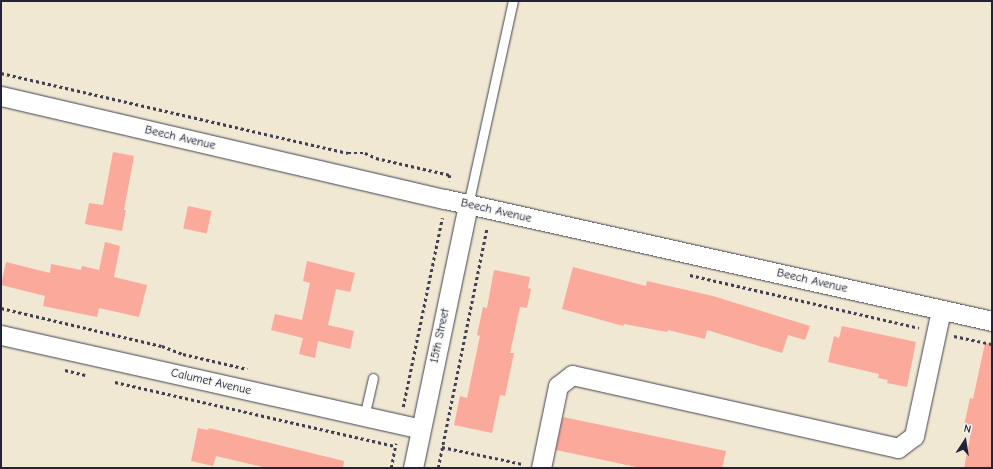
<!DOCTYPE html>
<html>
<head>
<meta charset="utf-8">
<style>
	body { margin:0 }
	#map { position:relative; width:993px; height:469px; overflow:hidden; background:#f0e8d2; font-family:"Comic Neue",sans-serif }
	div>[style] { position:absolute }
	.building>* { inset:0; background:#fba99b; transform-origin:0 0 }
	.path>* { height:2.5px; margin-top:-1.25px; transform-origin:0; background:repeating-linear-gradient(90deg,#414052 0 3px,transparent 0 6px) }
	.roads { filter:drop-shadow(0 0 1px #414052) drop-shadow(0 0 1px #414052) }
	.lane>* { height:9px; margin:-4.5px; padding:0 4.5px; transform-origin:4.5px; border-radius:4.5px; background:#fff }
	.street>* { height:19px; margin:-9.5px; padding:0 9.5px; transform-origin:9.5px; border-radius:9.5px; background:#fff }
	span { translate:-50% -50%; white-space:nowrap; text-align:center; line-height:1.15; -webkit-text-stroke:3px #f6f6f2; paint-order:stroke }
	.street-label { font-size:12px; color:#22223b }
	.frame { position:absolute; inset:0; border:2px solid #22223b; pointer-events:none }
	.north { position:absolute; left:945px; top:421px; width:40px; height:40px; -webkit-text-stroke:3px #f6f6f2; paint-order:stroke; rotate:12deg; font-size:11px; font-weight:700; line-height:16px; text-align:center; color:#22223b }
	.north::after { content:''; display:block; margin:auto; width:14px; height:18px; background:#22223b; clip-path:polygon(50% 0,100% 100%,50% 72%,0 100%) }
</style>
</head>
<body>
<div id="map">
	<div class="building">
		<i style="clip-path:polygon(113px 152px,134px 156px,124px 210px,126px 210px,122px 231px,85px 224px,89px 203px,103px 205px)"></i>
		<i style="left:188px;top:206px;width:24px;height:23px;rotate:12deg"></i>
		<i style="clip-path:polygon(105px 242px,120px 246px,114px 277px,147px 285px,139px 317px,99px 308px,97px 317px,43px 306px,45px 296px,1px 285px,6px 262px,50px 273px,51px 264px,81px 270px,82px 266px,99px 270px)"></i>
		<i style="clip-path:polygon(307px 261px,355px 273px,350px 292px,336px 289px,328px 325px,354px 331px,350px 349px,318px 341px,315px 358px,299px 354px,303px 338px,271px 330px,275px 314px,302px 320px,310px 283px,303px 281px)"></i>
		<i style="clip-path:polygon(573px 267px,646px 286px,647px 281px,713px 296px,810px 326px,805px 340px,788px 335px,782px 353px,707px 330px,705px 339px,668px 330px,667px 332px,624px 324px,623px 326px,562px 309px)"></i>
		<i style="clip-path:polygon(494px 270px,530px 277px,528px 288px,531px 289px,527px 308px,520px 307px,510px 353px,514px 353px,505px 396px,500px 395px,492px 433px,454px 425px,460px 396px,467px 398px,480px 336px,477px 335px,483px 307px,487px 308px)"></i>
		<i style="clip-path:polygon(842px 326px,916px 342px,907px 387px,887px 383px,888px 380px,878px 378px,879px 374px,828px 362px,834px 336px,839px 338px)"></i>
		<i style="clip-path:polygon(985px 343px,992px 344px,992px 468px,964px 468px,972px 427px,964px 426px,970px 398px,973px 399px)"></i>
		<i style="clip-path:polygon(563px 417px,726px 451px,722px 468px,641px 468px,556px 450px)"></i>
		<i style="clip-path:polygon(198px 428px,208px 430px,209px 428px,344px 461px,343px 468px,267px 468px,216px 456px,213px 466px,191px 461px)"></i>
	</div>
	<div class="path">
		<i style="left:1px;top:73px;width:356px;rotate:13deg"></i>
		<i style="left:348px;top:153px;width:17px"></i>
		<i style="left:365px;top:153px;width:12px;rotate:24deg"></i>
		<i style="left:376px;top:158px;width:76px;rotate:12.9deg"></i>
		<i style="left:450px;top:175px;width:6px;rotate:99deg"></i>
		<i style="left:690px;top:275px;width:235px;rotate:13deg"></i>
		<i style="left:1px;top:308px;width:165px;rotate:13.3deg"></i>
		<i style="left:162px;top:346px;width:22px;rotate:21deg"></i>
		<i style="left:183px;top:354px;width:66px;rotate:13.2deg"></i>
		<i style="left:954px;top:336px;width:39px;rotate:12deg"></i>
		<i style="left:65px;top:370px;width:21px;rotate:14deg"></i>
		<i style="left:115px;top:382px;width:287px;rotate:12.9deg"></i>
		<i style="left:403px;top:407px;width:193px;rotate:-78.3deg"></i>
		<i style="left:442px;top:447px;width:83px;rotate:11.9deg"></i>
		<i style="left:391px;top:468px;width:25px;rotate:-79deg"></i>
		<i style="left:438px;top:468px;width:245px;rotate:-78.5deg"></i>
	</div>
	<div class="roads">
		<div class="lane">
			<i style="left:468px;top:205px;width:209px;rotate:-77.6deg"></i>
			<i style="left:364px;top:417px;width:40px;rotate:-77deg"></i>
		</div>
		<div class="street">
			<i style="left:1px;top:96px;width:456px;rotate:13.1deg"></i>
			<i style="left:445px;top:199px;width:560px;rotate:12.57deg"></i>
			<i style="left:1px;top:335px;width:430px;rotate:12.6deg"></i>
			<i style="left:413px;top:468px;width:269px;rotate:-78.2deg"></i>
			<i style="left:541px;top:468px;width:84px;rotate:-78.3deg"></i>
			<i style="left:558px;top:386px;width:18px;rotate:-38deg"></i>
			<i style="left:572px;top:375px;width:334px;rotate:12.6deg"></i>
			<i style="left:898px;top:448px;width:20px;rotate:-37deg"></i>
			<i style="left:914px;top:436px;width:129px;rotate:-77.9deg"></i>
		</div>
	</div>
	<div class="street-label">
		<span style="left:180px;top:138px;rotate:13deg">Beech Avenue</span>
		<span style="left:496px;top:211px;rotate:13deg">Beech Avenue</span>
		<span style="left:812px;top:281px;rotate:13deg">Beech Avenue</span>
		<span style="left:440px;top:336px;rotate:-78deg">15th Street</span>
		<span style="left:211px;top:382px;rotate:13deg">Calumet Avenue</span>
	</div>
	<div class="frame"></div>
	<div class="north">N</div>
</div>
</body>
</html>
